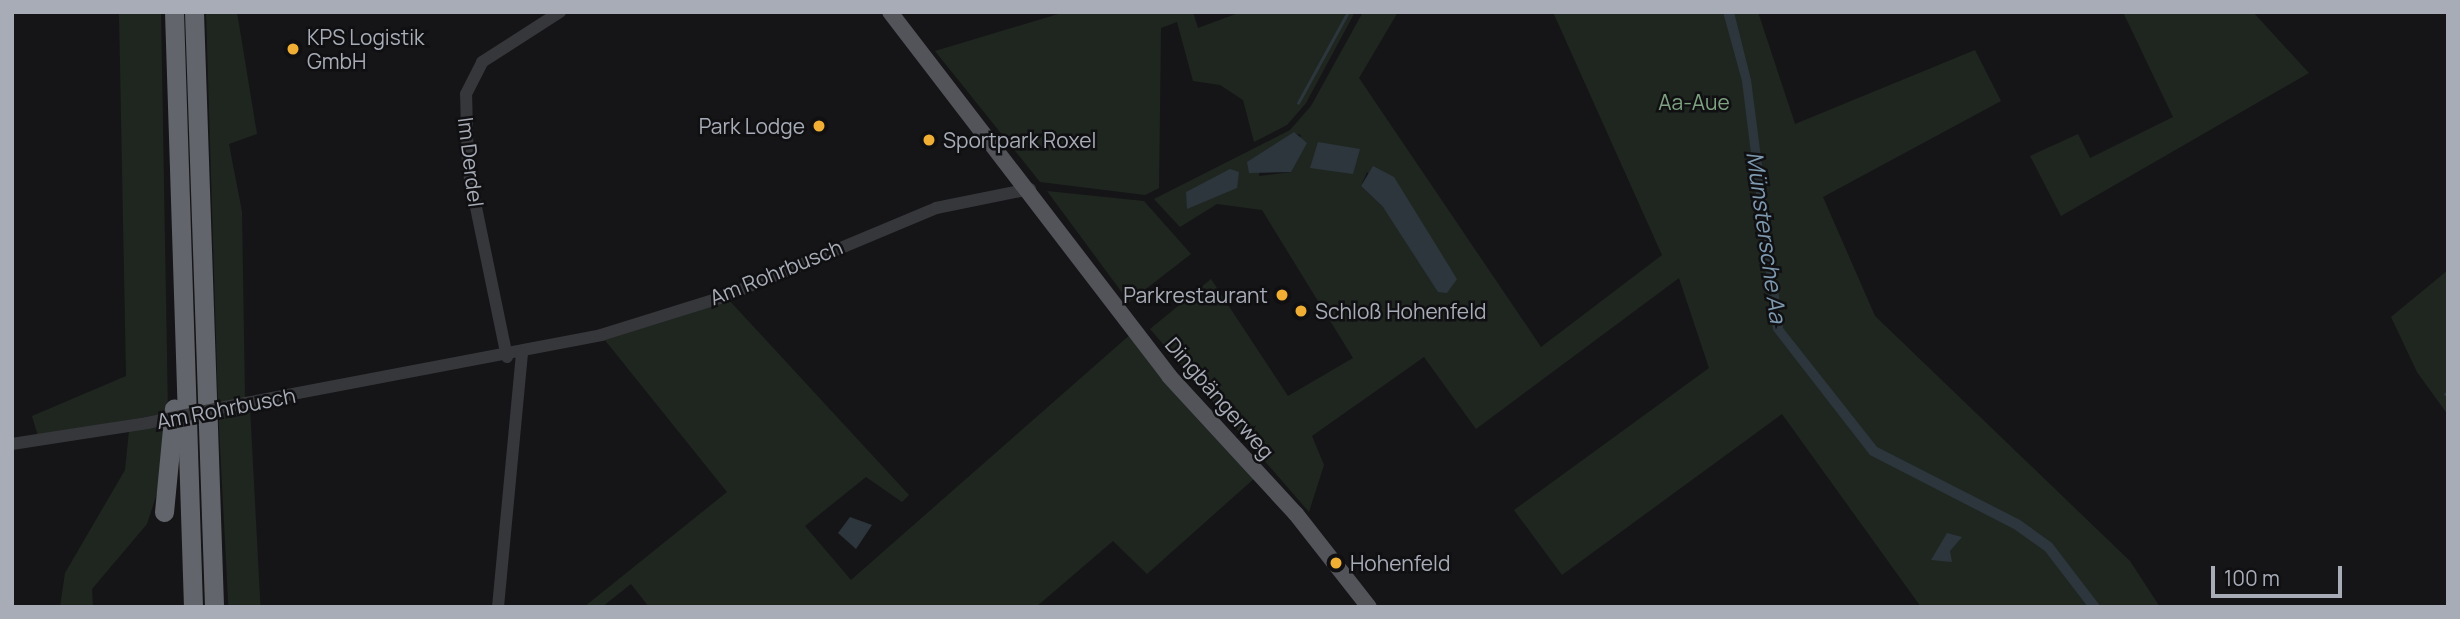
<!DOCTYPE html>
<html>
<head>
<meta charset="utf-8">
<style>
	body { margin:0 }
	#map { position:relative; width:2460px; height:619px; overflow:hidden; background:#151517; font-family:Manrope,sans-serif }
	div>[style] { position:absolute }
	.green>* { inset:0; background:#1f2620; transform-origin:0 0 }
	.water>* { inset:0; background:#2d363c }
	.stream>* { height:2.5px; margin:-1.25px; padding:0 1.25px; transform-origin:1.25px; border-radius:1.25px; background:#2d363c }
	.minor>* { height:12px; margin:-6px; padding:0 6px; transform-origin:6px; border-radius:6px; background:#36373b }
	.major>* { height:16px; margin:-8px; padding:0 8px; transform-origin:8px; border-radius:8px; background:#52545a }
	.highway>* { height:19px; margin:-9.5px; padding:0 9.5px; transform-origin:9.5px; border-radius:9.5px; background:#62656c }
	.minor-bridge>* { height:12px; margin:-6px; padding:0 6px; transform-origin:6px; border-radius:6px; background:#36373b }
	.dots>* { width:19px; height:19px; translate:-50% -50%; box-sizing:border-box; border:4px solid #101012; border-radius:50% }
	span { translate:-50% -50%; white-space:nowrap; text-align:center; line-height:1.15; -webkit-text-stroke:5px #101012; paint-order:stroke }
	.poi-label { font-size:21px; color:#a7acb7 }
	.left { translate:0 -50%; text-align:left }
	.right { translate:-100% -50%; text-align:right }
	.park-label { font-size:21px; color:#7ea180 }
	.street-label { font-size:21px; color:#a7acb7 }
	.water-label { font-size:23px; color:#7e9ab1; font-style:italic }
	.frame { position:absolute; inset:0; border:14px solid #a7acb7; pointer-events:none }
	.scale { position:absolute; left:2211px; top:566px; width:131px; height:32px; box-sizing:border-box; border:4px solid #a7acb7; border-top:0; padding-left:9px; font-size:21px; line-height:24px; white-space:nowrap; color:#a7acb7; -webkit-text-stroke:5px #101012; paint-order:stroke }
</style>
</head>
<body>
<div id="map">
	<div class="green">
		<i style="clip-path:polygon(119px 12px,161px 12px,168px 413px,38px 436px,32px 416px,126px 376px)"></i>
		<i style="clip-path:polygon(206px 12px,237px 12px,257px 134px,229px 144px,242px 212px,245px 399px,218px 403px)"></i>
		<i style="clip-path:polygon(1065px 12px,1193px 12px,1198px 28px,1241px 12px,1355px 12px,1306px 103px,1287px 125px,1254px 142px,1243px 100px,1220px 85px,1193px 81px,1177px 22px,1161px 28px,1159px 188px,1145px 195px,1040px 182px,935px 51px)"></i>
		<i style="clip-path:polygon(evenodd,1363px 12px,1398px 12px,1359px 78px,1541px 347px,1662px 255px,1553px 12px,1758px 12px,1795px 124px,1975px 50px,2001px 101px,1823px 197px,1875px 316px,2130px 561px,2160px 607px,1921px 607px,1782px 414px,1562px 575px,1514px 510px,1709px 368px,1679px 278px,1476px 429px,1424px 357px,1312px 436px,1324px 465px,1309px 512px,1150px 329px,1211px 279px,1288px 396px,1353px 358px,1262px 210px,1217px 204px,1180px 227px,1154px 199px,1290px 130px,1311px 106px,1363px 12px,1293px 133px,1301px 135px,1291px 172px,1259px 176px,1262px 153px,1293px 133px,1363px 12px,1367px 172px,1425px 232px,1457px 279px,1361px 186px,1367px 172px)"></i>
		<i style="clip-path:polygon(2123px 12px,2253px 12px,2309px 73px,2061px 216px,2030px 156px,2078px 134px,2090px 158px,2173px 117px)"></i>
		<i style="clip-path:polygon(1047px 191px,1144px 201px,1191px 254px,1129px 302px)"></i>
		<i style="clip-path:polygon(2448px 270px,2448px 415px,2417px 372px,2391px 317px)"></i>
		<i style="clip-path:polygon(728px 299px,909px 495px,902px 502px,866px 477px,805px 526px,851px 580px,1132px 333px,1257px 476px,1147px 574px,1113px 541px,1036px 607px,649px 607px,631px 584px,602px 607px,584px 607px,727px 492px,604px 339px)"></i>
		<i style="left:250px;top:407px;width:200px;height:32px;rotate:87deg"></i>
		<i style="clip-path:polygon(167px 425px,163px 475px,147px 524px,92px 589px,93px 607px,60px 607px,65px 573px,125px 470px,129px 431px)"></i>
	</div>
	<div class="water">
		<i style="clip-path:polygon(1723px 12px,1734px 12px,1751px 80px,1783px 328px,1877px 447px,2020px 520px,2052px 543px,2101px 607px,2088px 607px,2045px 551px,2014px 529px,1870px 455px,1773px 330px,1742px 81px)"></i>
		<i style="clip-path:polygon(1294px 132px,1307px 143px,1291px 172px,1249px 173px,1247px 162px)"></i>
		<i style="clip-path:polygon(1318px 142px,1360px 149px,1353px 174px,1310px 168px)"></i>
		<i style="clip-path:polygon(1373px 166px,1394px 177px,1457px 279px,1447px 293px,1438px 292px,1383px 207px,1361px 186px)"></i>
		<i style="clip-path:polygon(1230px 169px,1239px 172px,1237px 188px,1187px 209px,1186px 192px)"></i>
		<i style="clip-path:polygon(850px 517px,872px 525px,856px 549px,838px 533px)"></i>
		<i style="clip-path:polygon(1947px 533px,1962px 537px,1950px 551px,1952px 562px,1931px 560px)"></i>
	</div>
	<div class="stream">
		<i style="left:1298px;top:103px;width:104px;rotate:-61.2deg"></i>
		<i style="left:2445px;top:394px;width:4px;rotate:-34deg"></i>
	</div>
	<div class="minor">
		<i style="left:507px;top:357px;width:193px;rotate:-101.7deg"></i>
		<i style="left:468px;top:168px;width:74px;rotate:-91.5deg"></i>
		<i style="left:466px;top:94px;width:36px;rotate:-63deg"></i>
		<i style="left:482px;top:62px;width:93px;rotate:-32.7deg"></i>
		<i style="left:235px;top:405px;width:373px;rotate:-10.8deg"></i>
		<i style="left:601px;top:335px;width:131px;rotate:-17.3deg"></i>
		<i style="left:726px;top:296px;width:228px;rotate:-22.7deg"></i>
		<i style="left:936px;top:208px;width:96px;rotate:-11.4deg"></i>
		<i style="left:12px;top:444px;width:137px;rotate:-8.8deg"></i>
		<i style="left:498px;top:607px;width:255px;rotate:-84.6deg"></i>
	</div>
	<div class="major">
		<i style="left:890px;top:12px;width:459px;rotate:52.5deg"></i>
		<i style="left:1169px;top:376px;width:188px;rotate:47.4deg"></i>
		<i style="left:1296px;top:514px;width:118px;rotate:51.9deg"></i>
	</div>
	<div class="highway">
		<i style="left:174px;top:12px;width:595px;rotate:88.17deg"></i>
		<i style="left:194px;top:12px;width:595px;rotate:88.07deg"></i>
		<i style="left:164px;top:512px;width:104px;rotate:-84.5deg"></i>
	</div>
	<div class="minor-bridge">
		<i style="left:147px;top:423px;width:90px;rotate:-11.6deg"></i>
	</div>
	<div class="dots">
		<i style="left:293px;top:49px;background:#f0ae34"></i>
		<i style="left:819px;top:126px;background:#f0ae34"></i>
		<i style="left:929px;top:140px;background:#f0ae34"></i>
		<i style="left:1282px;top:295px;background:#f0ae34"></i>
		<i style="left:1301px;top:311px;background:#f0ae34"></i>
		<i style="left:1336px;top:563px;background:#f0ae34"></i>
	</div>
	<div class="poi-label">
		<span class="left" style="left:307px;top:49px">KPS Logistik<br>GmbH</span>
		<span class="right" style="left:805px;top:126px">Park Lodge</span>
		<span class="left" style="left:943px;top:140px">Sportpark Roxel</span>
		<span class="right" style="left:1268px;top:295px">Parkrestaurant</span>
		<span class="left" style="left:1315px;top:311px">Schloß Hohenfeld</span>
		<span class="left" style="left:1350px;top:563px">Hohenfeld</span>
	</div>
	<div class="park-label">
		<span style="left:1694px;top:102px">Aa-Aue</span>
	</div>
	<div class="street-label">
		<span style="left:471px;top:162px;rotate:83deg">Im Derdel</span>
		<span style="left:776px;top:272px;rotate:-22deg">Am Rohrbusch</span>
		<span style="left:1220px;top:398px;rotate:49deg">Dingbängerweg</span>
		<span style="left:226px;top:408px;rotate:-11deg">Am Rohrbusch</span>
	</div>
	<div class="water-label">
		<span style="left:1767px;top:237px;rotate:82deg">Münstersche Aa</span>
	</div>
	<div class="frame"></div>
	<div class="scale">100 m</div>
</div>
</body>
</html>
